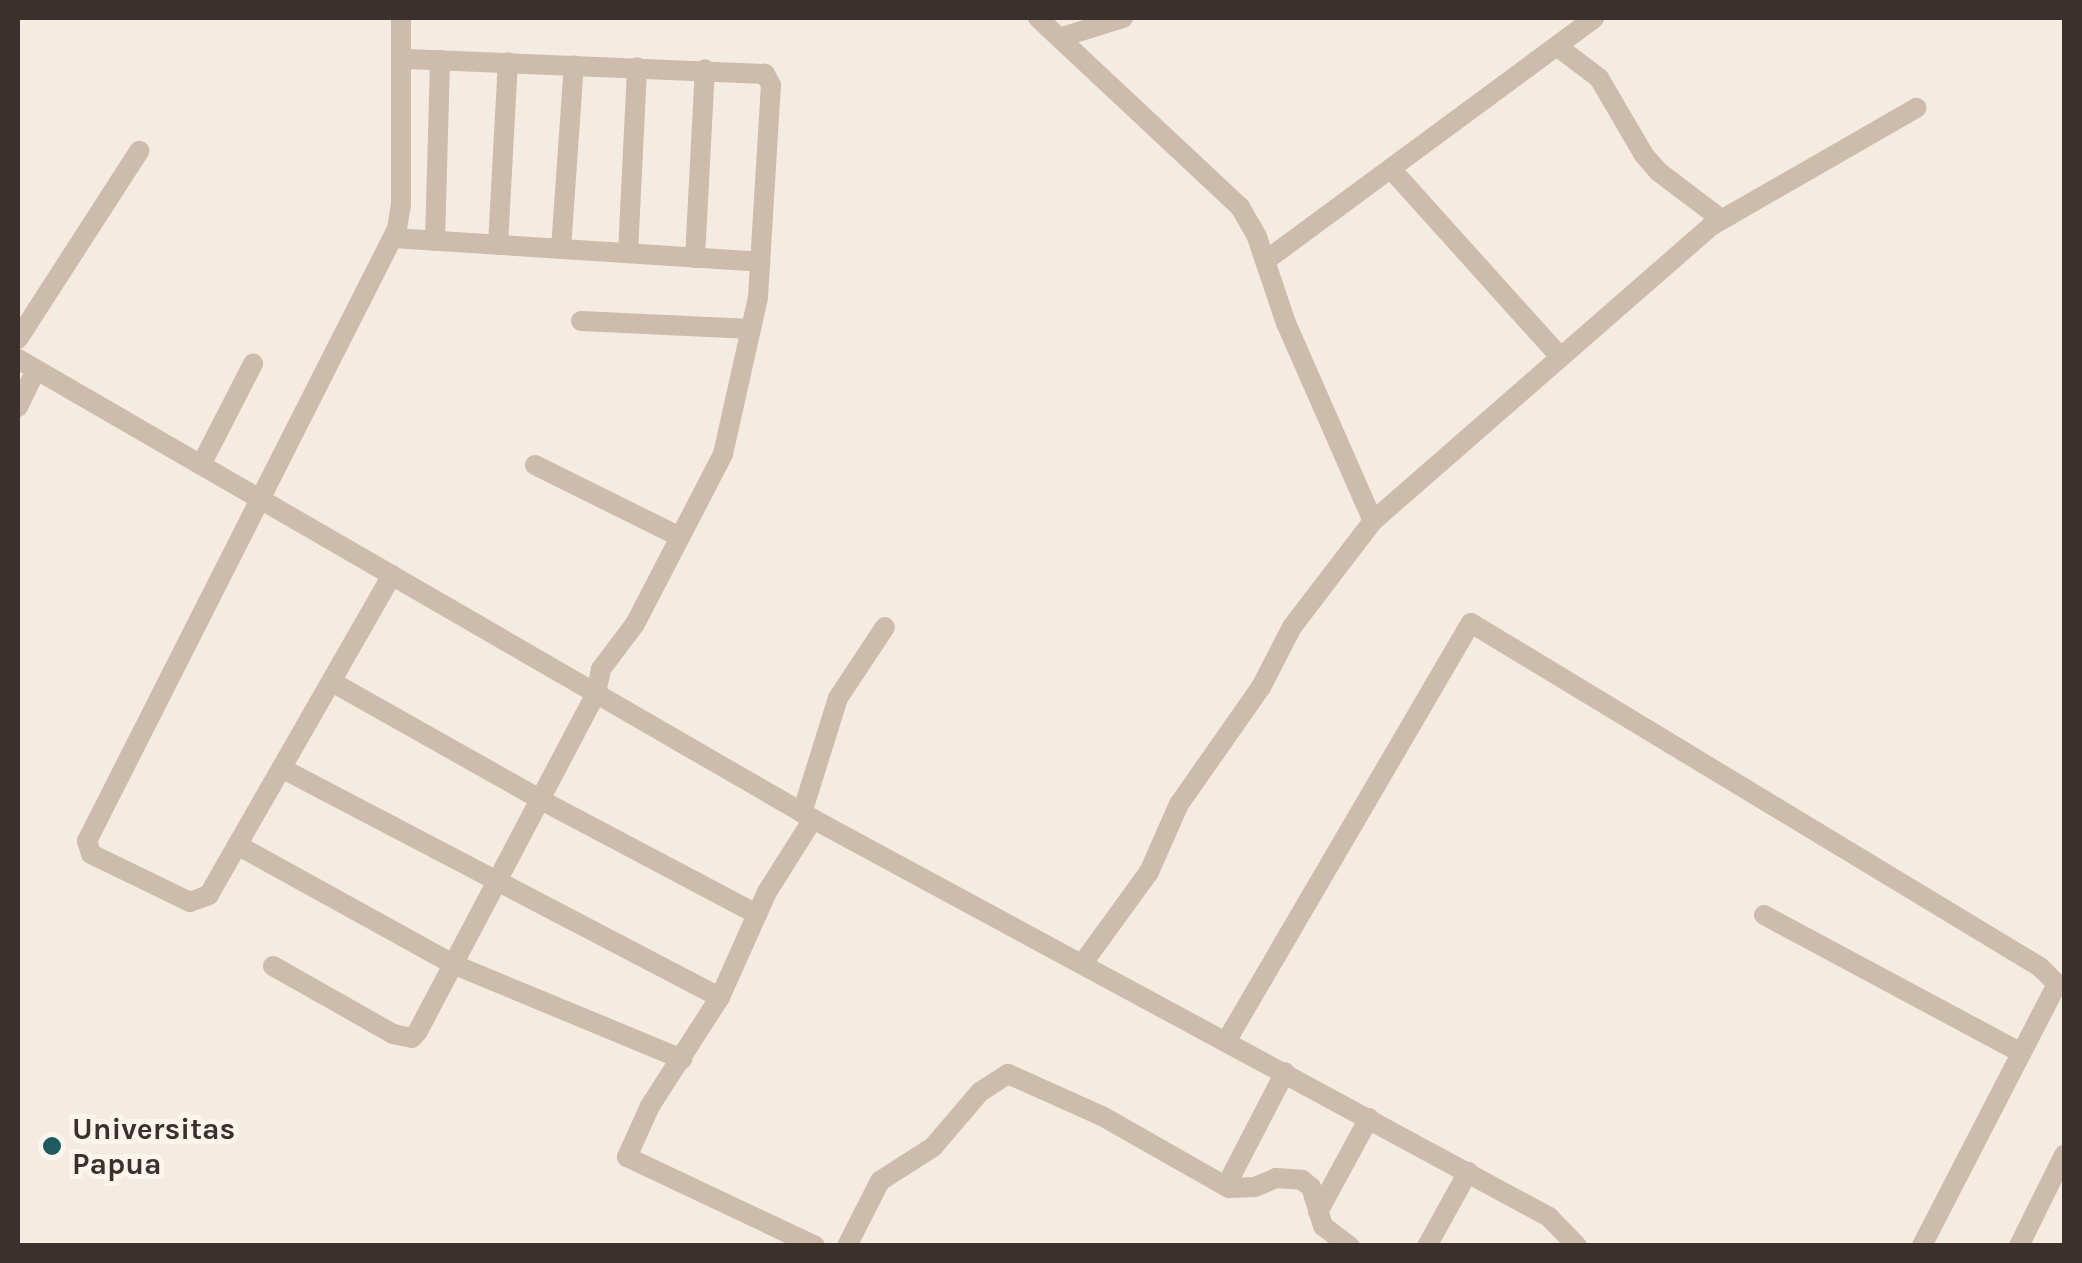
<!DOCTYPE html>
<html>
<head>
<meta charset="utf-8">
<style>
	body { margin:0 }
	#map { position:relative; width:2082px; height:1263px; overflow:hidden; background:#f4ebe1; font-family:Karla,sans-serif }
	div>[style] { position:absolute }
	.minor>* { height:20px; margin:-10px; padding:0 10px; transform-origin:10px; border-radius:10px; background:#cdbbac }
	.dots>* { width:28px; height:28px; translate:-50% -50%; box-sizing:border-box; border:5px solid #fbf5ee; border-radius:50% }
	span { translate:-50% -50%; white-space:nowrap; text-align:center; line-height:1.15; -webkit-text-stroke:10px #fbf5ee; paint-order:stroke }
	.poi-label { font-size:30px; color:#3b302b; font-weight:700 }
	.left { translate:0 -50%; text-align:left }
	.frame { position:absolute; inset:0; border:20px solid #3b302b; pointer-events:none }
</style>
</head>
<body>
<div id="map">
	<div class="minor">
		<i style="left:1038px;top:18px;width:277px;rotate:43.1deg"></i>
		<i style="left:1240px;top:207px;width:34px;rotate:60deg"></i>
		<i style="left:1257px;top:237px;width:91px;rotate:71.4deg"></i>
		<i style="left:1286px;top:323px;width:216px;rotate:66.3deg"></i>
		<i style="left:1373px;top:521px;width:133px;rotate:127.4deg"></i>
		<i style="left:1292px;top:627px;width:68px;rotate:117.3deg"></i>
		<i style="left:1261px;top:687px;width:143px;rotate:125deg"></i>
		<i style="left:1179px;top:804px;width:74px;rotate:113.8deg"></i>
		<i style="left:1149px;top:872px;width:112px;rotate:126deg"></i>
		<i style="left:1062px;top:37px;width:64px;rotate:-17.3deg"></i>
		<i style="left:1558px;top:47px;width:51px;rotate:37.1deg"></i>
		<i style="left:1599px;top:78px;width:89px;rotate:59.7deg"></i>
		<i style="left:1644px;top:155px;width:23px;rotate:49deg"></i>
		<i style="left:1659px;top:172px;width:78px;rotate:37.2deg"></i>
		<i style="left:1391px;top:169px;width:253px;rotate:48deg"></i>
		<i style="left:393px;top:238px;width:368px;rotate:3.7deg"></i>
		<i style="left:435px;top:241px;width:181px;rotate:-88.4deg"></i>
		<i style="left:498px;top:245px;width:183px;rotate:-86.9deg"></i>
		<i style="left:561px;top:249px;width:184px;rotate:-86deg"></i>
		<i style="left:628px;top:253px;width:186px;rotate:-87.2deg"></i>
		<i style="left:695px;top:258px;width:189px;rotate:-87deg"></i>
		<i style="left:1265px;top:261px;width:409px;rotate:-36.4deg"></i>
		<i style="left:581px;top:321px;width:170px;rotate:2.7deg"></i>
		<i style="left:18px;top:339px;width:224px;rotate:-57.2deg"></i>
		<i style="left:18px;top:359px;width:918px;rotate:30.05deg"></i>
		<i style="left:813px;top:819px;width:837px;rotate:28.4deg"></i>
		<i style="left:1549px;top:1217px;width:40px;rotate:46deg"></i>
		<i style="left:18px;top:407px;width:41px;rotate:-64.1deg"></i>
		<i style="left:201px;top:465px;width:114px;rotate:-62.8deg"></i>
		<i style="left:535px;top:465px;width:162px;rotate:26.4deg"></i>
		<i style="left:1373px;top:521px;width:449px;rotate:-41.1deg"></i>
		<i style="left:1711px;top:226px;width:237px;rotate:-29.9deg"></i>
		<i style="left:392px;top:575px;width:369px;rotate:119.8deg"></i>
		<i style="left:209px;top:895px;width:20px;rotate:160deg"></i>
		<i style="left:190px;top:902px;width:110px;rotate:-154.1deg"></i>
		<i style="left:91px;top:854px;width:14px;rotate:-107deg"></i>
		<i style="left:87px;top:841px;width:686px;rotate:-63.14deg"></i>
		<i style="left:397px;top:229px;width:24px;rotate:-81deg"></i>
		<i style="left:401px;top:205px;width:187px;rotate:-90deg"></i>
		<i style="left:332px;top:682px;width:240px;rotate:29.4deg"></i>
		<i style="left:541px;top:800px;width:243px;rotate:27.9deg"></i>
		<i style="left:283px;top:769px;width:493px;rotate:27.6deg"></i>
		<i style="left:802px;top:813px;width:121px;rotate:-72.6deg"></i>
		<i style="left:838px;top:698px;width:85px;rotate:-56.5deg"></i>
		<i style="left:813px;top:819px;width:86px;rotate:122.2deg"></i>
		<i style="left:767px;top:892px;width:115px;rotate:114.1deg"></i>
		<i style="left:720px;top:997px;width:130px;rotate:122.7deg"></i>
		<i style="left:650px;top:1106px;width:56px;rotate:114.3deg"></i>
		<i style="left:627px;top:1157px;width:208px;rotate:25.3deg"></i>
		<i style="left:239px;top:846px;width:247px;rotate:28.9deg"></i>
		<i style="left:455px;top:965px;width:246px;rotate:22.5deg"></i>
		<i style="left:1764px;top:915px;width:292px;rotate:28.2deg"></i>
		<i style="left:273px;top:966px;width:138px;rotate:29.5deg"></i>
		<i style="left:393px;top:1034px;width:19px;rotate:12deg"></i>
		<i style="left:412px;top:1038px;width:9px;rotate:-49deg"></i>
		<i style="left:418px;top:1031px;width:382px;rotate:-62.2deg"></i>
		<i style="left:596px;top:693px;width:25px;rotate:-78deg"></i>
		<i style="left:601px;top:669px;width:56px;rotate:-52.9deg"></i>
		<i style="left:635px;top:624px;width:191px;rotate:-62.6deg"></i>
		<i style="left:723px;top:454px;width:161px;rotate:-77.4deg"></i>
		<i style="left:758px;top:297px;width:212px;rotate:-86.5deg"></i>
		<i style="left:771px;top:85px;width:13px;rotate:-119deg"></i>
		<i style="left:765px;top:74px;width:364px;rotate:-177.6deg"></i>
		<i style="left:1227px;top:1040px;width:483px;rotate:-59.7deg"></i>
		<i style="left:1471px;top:623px;width:665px;rotate:31.16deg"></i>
		<i style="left:2040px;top:967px;width:24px;rotate:45deg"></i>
		<i style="left:2057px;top:984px;width:295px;rotate:117.3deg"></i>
		<i style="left:1226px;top:1186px;width:128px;rotate:-62.6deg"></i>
		<i style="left:1318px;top:1212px;width:107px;rotate:-61.5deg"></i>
		<i style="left:847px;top:1246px;width:73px;rotate:-63.1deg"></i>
		<i style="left:880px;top:1181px;width:63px;rotate:-32.7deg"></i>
		<i style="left:933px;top:1147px;width:72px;rotate:-49.5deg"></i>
		<i style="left:980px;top:1092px;width:33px;rotate:-33deg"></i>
		<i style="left:1008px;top:1074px;width:103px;rotate:24.1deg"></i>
		<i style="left:1102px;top:1116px;width:146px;rotate:29.6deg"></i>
		<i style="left:1229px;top:1188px;width:26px;rotate:-2deg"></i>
		<i style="left:1255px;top:1187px;width:23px;rotate:-23deg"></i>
		<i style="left:1276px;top:1178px;width:26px;rotate:4deg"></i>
		<i style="left:1302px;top:1180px;width:11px;rotate:38deg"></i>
		<i style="left:1311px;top:1187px;width:41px;rotate:72.9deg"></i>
		<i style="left:1323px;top:1226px;width:34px;rotate:37deg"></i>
		<i style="left:1427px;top:1246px;width:85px;rotate:-61deg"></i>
		<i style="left:2019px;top:1246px;width:102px;rotate:-63.7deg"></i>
	</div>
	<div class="dots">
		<i style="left:52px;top:1146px;background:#1f5a5e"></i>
	</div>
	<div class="poi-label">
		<span class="left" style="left:72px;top:1146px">Universitas<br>Papua</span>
	</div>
	<div class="frame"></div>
</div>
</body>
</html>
